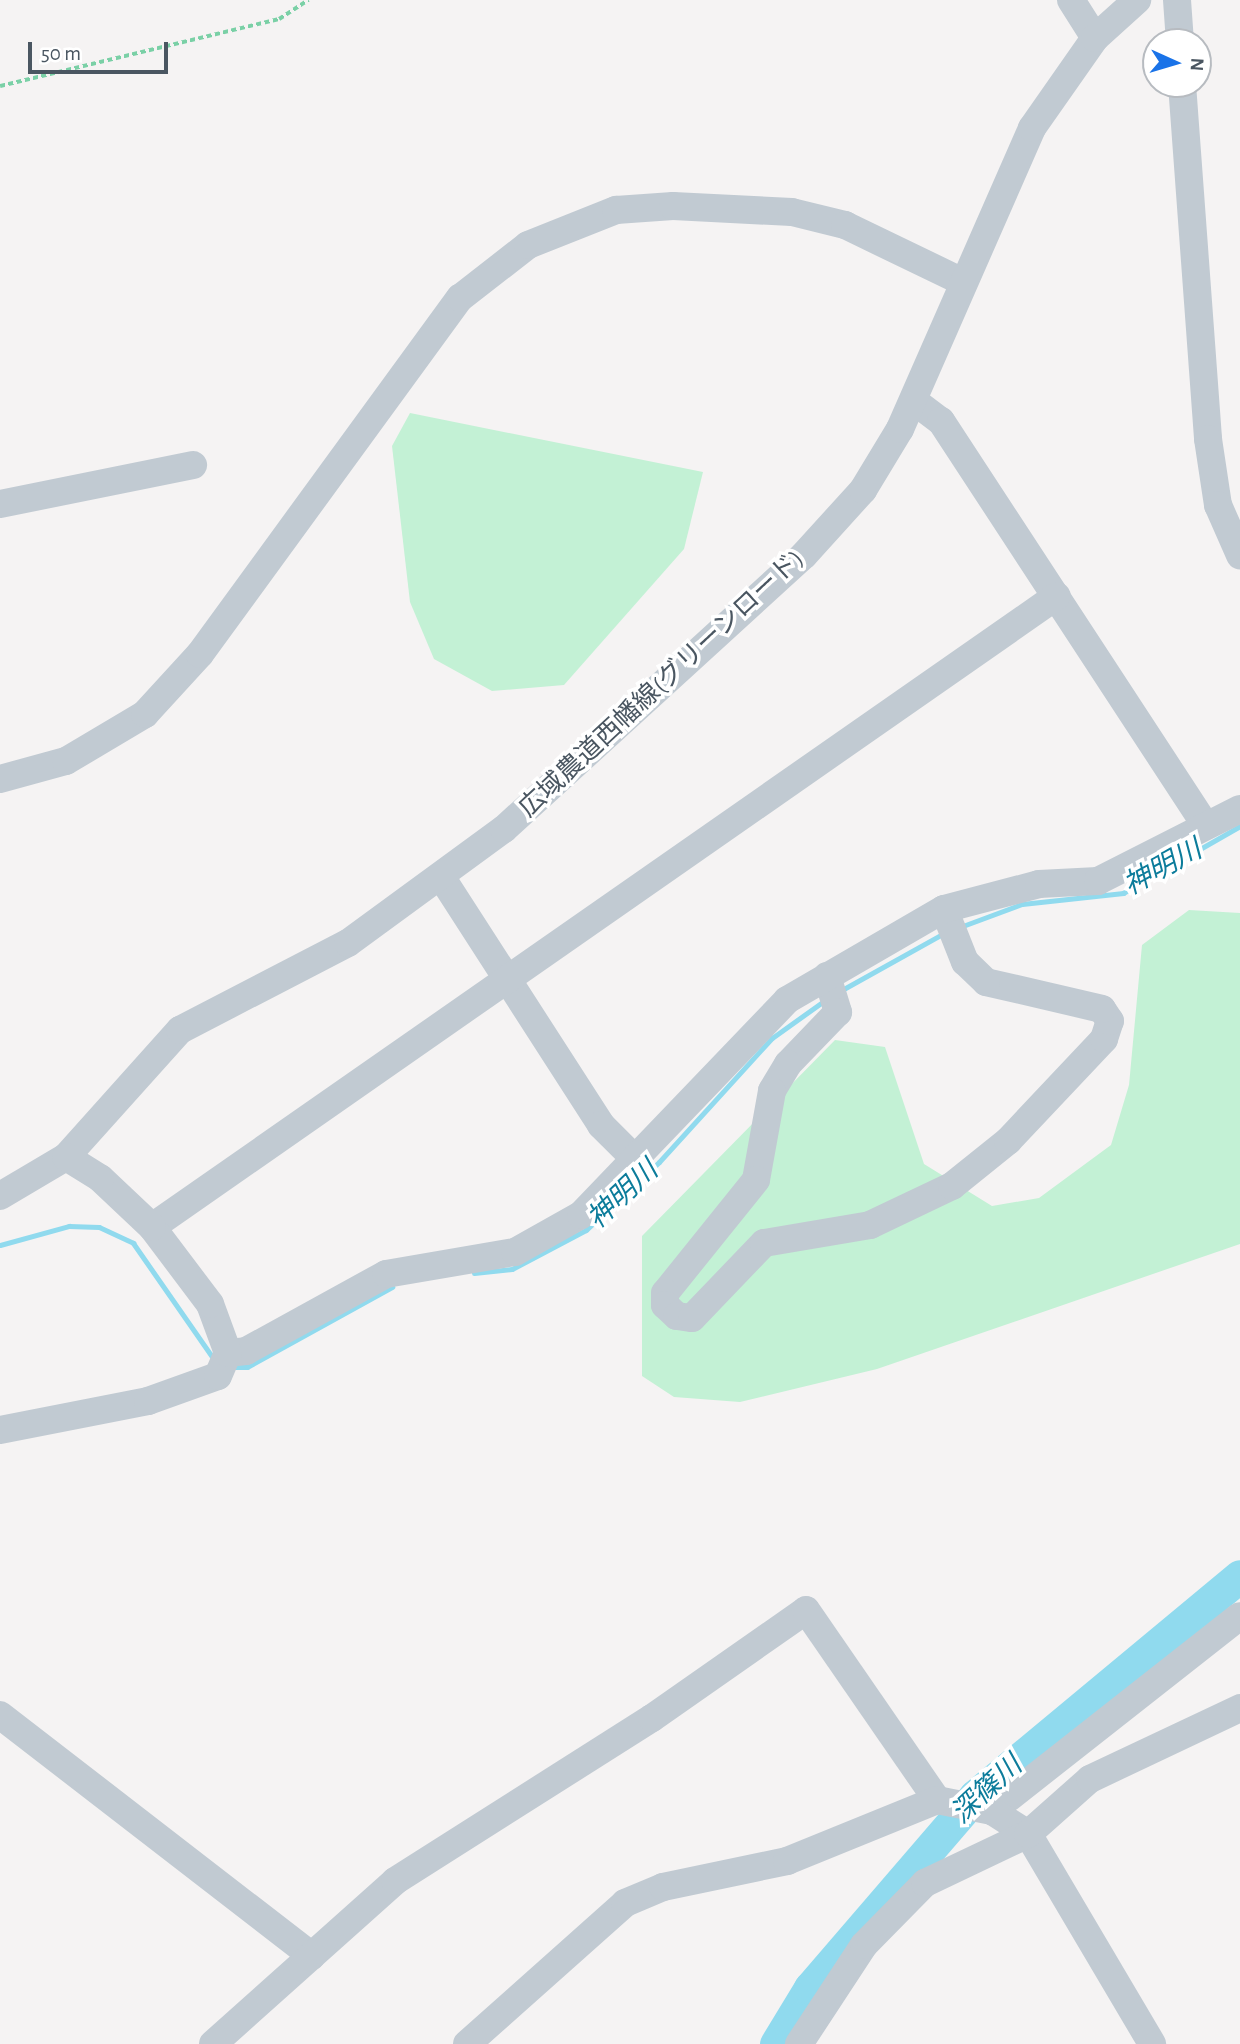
<!DOCTYPE html>
<html>
<head>
<meta charset="utf-8">
<style>
	body { margin:0 }
	#map { position:relative; width:1240px; height:2044px; overflow:hidden; background:#f5f3f3; font-family:"Alegreya Sans","Noto Sans JP",sans-serif }
	div>[style] { position:absolute }
	.green>* { inset:0; background:#c3f1d5 }
	.stream>* { height:5px; margin:-2.5px; padding:0 2.5px; transform-origin:2.5px; border-radius:2.5px; background:#90daee }
	.river>* { height:33px; margin:-16.5px; padding:0 16.5px; transform-origin:16.5px; border-radius:16.5px; background:#90daee }
	.path>* { height:3.5px; margin-top:-1.75px; transform-origin:0; background:repeating-linear-gradient(90deg,#7ad0a6 0 5px,transparent 0 8.5px) }
	.minor>* { height:28px; margin:-14px; padding:0 14px; transform-origin:14px; border-radius:14px; background:#c1cad2 }
	span { translate:-50% -50%; white-space:nowrap; text-align:center; line-height:1.15; -webkit-text-stroke:7px #fff; paint-order:stroke }
	.street-label { font-size:26px; color:#4a5661 }
	.water-label { font-size:28px; color:#0c7c9b; font-style:italic }
	.north { position:absolute; left:1142px; top:28px; width:70px; height:70px; box-sizing:border-box; background:#fff; border:2px solid #b7bbc0; border-radius:50%; rotate:94deg; font-size:19px; font-weight:700; line-height:28px; text-align:center; color:#4a5661 }
	.north::after { content:''; display:block; margin:auto; width:24px; height:32px; background:#1a73e8; clip-path:polygon(50% 0,100% 100%,50% 72%,0 100%) }
	.scale { position:absolute; left:28px; top:42px; width:140px; height:32px; box-sizing:border-box; border:4px solid #4a5661; border-top:0; padding-left:9px; font-size:21px; line-height:24px; white-space:nowrap; color:#4a5661; -webkit-text-stroke:5px #fff; paint-order:stroke }
</style>
</head>
<body>
<div id="map">
	<div class="green">
		<i style="clip-path:polygon(410px 413px,703px 472px,684px 549px,564px 685px,492px 691px,434px 659px,410px 602px,392px 446px)"></i>
		<i style="clip-path:polygon(1189px 910px,1240px 913px,1240px 1244px,877px 1369px,740px 1402px,674px 1397px,642px 1376px,642px 1236px,835px 1040px,885px 1047px,924px 1164px,992px 1206px,1039px 1198px,1111px 1145px,1129px 1085px,1142px 945px)"></i>
	</div>
	<div class="stream">
		<i style="left:960px;top:927px;width:66px;rotate:-20.4deg"></i>
		<i style="left:1022px;top:904px;width:102px;rotate:-6.2deg"></i>
		<i style="left:1123px;top:893px;width:135px;rotate:-29.8deg"></i>
		<i style="left:840px;top:991px;width:119px;rotate:-29.1deg"></i>
		<i style="left:0;top:1245px;width:72px;rotate:-15.4deg"></i>
		<i style="left:69px;top:1226px;width:30px;rotate:2deg"></i>
		<i style="left:99px;top:1227px;width:38px;rotate:25deg"></i>
		<i style="left:133px;top:1243px;width:144px;rotate:55.2deg"></i>
		<i style="left:474px;top:1273px;width:38px;rotate:-6deg"></i>
		<i style="left:512px;top:1269px;width:84px;rotate:-27.8deg"></i>
		<i style="left:586px;top:1230px;width:100px;rotate:-43deg"></i>
		<i style="left:659px;top:1162px;width:168px;rotate:-47.7deg"></i>
		<i style="left:772px;top:1038px;width:65px;rotate:-35.6deg"></i>
		<i style="left:230px;top:1367px;width:17px"></i>
		<i style="left:247px;top:1367px;width:166px;rotate:-28.9deg"></i>
	</div>
	<div class="river">
		<i style="left:776px;top:2044px;width:66px;rotate:-58.7deg"></i>
		<i style="left:810px;top:1988px;width:253px;rotate:-49.3deg"></i>
		<i style="left:975px;top:1796px;width:344px;rotate:-39.7deg"></i>
	</div>
	<div class="path">
		<i style="left:0;top:86px;width:287px;rotate:-13.5deg"></i>
		<i style="left:279px;top:19px;width:35px;rotate:-33deg"></i>
	</div>
	<div class="minor">
		<i style="left:1071px;top:0;width:45px;rotate:57.7deg"></i>
		<i style="left:1177px;top:0;width:42px;rotate:85.9deg"></i>
		<i style="left:1182px;top:84px;width:356px;rotate:85.8deg"></i>
		<i style="left:1208px;top:439px;width:67px;rotate:81.4deg"></i>
		<i style="left:1218px;top:505px;width:55px;rotate:66.3deg"></i>
		<i style="left:914px;top:401px;width:34px;rotate:37deg"></i>
		<i style="left:941px;top:421px;width:482px;rotate:56.8deg"></i>
		<i style="left:0;top:504px;width:197px;rotate:-11.4deg"></i>
		<i style="left:0;top:779px;width:68px;rotate:-15.3deg"></i>
		<i style="left:66px;top:761px;width:92px;rotate:-30.7deg"></i>
		<i style="left:145px;top:714px;width:81px;rotate:-47.5deg"></i>
		<i style="left:200px;top:654px;width:441px;rotate:-53.9deg"></i>
		<i style="left:460px;top:298px;width:86px;rotate:-37.9deg"></i>
		<i style="left:528px;top:245px;width:95px;rotate:-21.7deg"></i>
		<i style="left:616px;top:210px;width:57px;rotate:-4deg"></i>
		<i style="left:673px;top:206px;width:119px;rotate:2.9deg"></i>
		<i style="left:792px;top:212px;width:55px;rotate:13.8deg"></i>
		<i style="left:845px;top:225px;width:131px;rotate:25.8deg"></i>
		<i style="left:442px;top:878px;width:294px;rotate:57.2deg"></i>
		<i style="left:601px;top:1125px;width:48px;rotate:45deg"></i>
		<i style="left:827px;top:976px;width:38px;rotate:73deg"></i>
		<i style="left:838px;top:1012px;width:72px;rotate:133.9deg"></i>
		<i style="left:788px;top:1064px;width:31px;rotate:121deg"></i>
		<i style="left:772px;top:1091px;width:90px;rotate:100.2deg"></i>
		<i style="left:756px;top:1180px;width:145px;rotate:128.8deg"></i>
		<i style="left:665px;top:1293px;width:12px;rotate:90deg"></i>
		<i style="left:665px;top:1305px;width:16px;rotate:43deg"></i>
		<i style="left:677px;top:1316px;width:15px;rotate:8deg"></i>
		<i style="left:692px;top:1318px;width:104px;rotate:-46.2deg"></i>
		<i style="left:764px;top:1243px;width:108px;rotate:-9.6deg"></i>
		<i style="left:870px;top:1225px;width:91px;rotate:-25.4deg"></i>
		<i style="left:952px;top:1186px;width:72px;rotate:-38.8deg"></i>
		<i style="left:1008px;top:1141px;width:140px;rotate:-46.7deg"></i>
		<i style="left:1104px;top:1039px;width:19px;rotate:-72deg"></i>
		<i style="left:1110px;top:1021px;width:14px;rotate:-124deg"></i>
		<i style="left:1102px;top:1009px;width:119px;rotate:-166.9deg"></i>
		<i style="left:986px;top:982px;width:29px;rotate:-136deg"></i>
		<i style="left:965px;top:962px;width:57px;rotate:-111.6deg"></i>
		<i style="left:0;top:1196px;width:77px;rotate:-30.6deg"></i>
		<i style="left:66px;top:1157px;width:171px;rotate:-48.1deg"></i>
		<i style="left:180px;top:1030px;width:189px;rotate:-27.4deg"></i>
		<i style="left:348px;top:943px;width:193px;rotate:-36.2deg"></i>
		<i style="left:504px;top:829px;width:406px;rotate:-42.4deg"></i>
		<i style="left:804px;top:555px;width:88px;rotate:-47.8deg"></i>
		<i style="left:863px;top:490px;width:71px;rotate:-58.8deg"></i>
		<i style="left:900px;top:429px;width:329px;rotate:-66.3deg"></i>
		<i style="left:1032px;top:128px;width:110px;rotate:-55deg"></i>
		<i style="left:1095px;top:38px;width:57px;rotate:-42.1deg"></i>
		<i style="left:152px;top:1227px;width:1103px;rotate:-34.89deg"></i>
		<i style="left:228px;top:1353px;width:18px;rotate:-6deg"></i>
		<i style="left:246px;top:1351px;width:160px;rotate:-28.8deg"></i>
		<i style="left:386px;top:1274px;width:131px;rotate:-9.7deg"></i>
		<i style="left:515px;top:1252px;width:76px;rotate:-29.3deg"></i>
		<i style="left:581px;top:1215px;width:298px;rotate:-46.2deg"></i>
		<i style="left:787px;top:1000px;width:181px;rotate:-30.1deg"></i>
		<i style="left:944px;top:909px;width:98px;rotate:-14.7deg"></i>
		<i style="left:1039px;top:884px;width:59px;rotate:-2.9deg"></i>
		<i style="left:1098px;top:881px;width:159px;rotate:-26.9deg"></i>
		<i style="left:0;top:1430px;width:151px;rotate:-11.1deg"></i>
		<i style="left:148px;top:1401px;width:74px;rotate:-19.7deg"></i>
		<i style="left:218px;top:1376px;width:25px;rotate:-67deg"></i>
		<i style="left:228px;top:1353px;width:52px;rotate:-110.2deg"></i>
		<i style="left:210px;top:1304px;width:96px;rotate:-127deg"></i>
		<i style="left:152px;top:1227px;width:71px;rotate:-136.7deg"></i>
		<i style="left:100px;top:1178px;width:40px;rotate:-148deg"></i>
		<i style="left:0;top:1715px;width:394px;rotate:37.7deg"></i>
		<i style="left:992px;top:1811px;width:315px;rotate:-38.2deg"></i>
		<i style="left:213px;top:2044px;width:244px;rotate:-41.8deg"></i>
		<i style="left:395px;top:1881px;width:304px;rotate:-32.4deg"></i>
		<i style="left:652px;top:1718px;width:188px;rotate:-35deg"></i>
		<i style="left:806px;top:1610px;width:231px;rotate:55.4deg"></i>
		<i style="left:937px;top:1800px;width:56px;rotate:11.3deg"></i>
		<i style="left:992px;top:1811px;width:43px;rotate:32.6deg"></i>
		<i style="left:1028px;top:1834px;width:244px;rotate:59.4deg"></i>
		<i style="left:467px;top:2044px;width:212px;rotate:-41.7deg"></i>
		<i style="left:625px;top:1903px;width:41px;rotate:-22.8deg"></i>
		<i style="left:663px;top:1887px;width:127px;rotate:-11.8deg"></i>
		<i style="left:787px;top:1861px;width:162px;rotate:-22.1deg"></i>
		<i style="left:799px;top:2044px;width:118px;rotate:-56.7deg"></i>
		<i style="left:864px;top:1945px;width:87px;rotate:-45.5deg"></i>
		<i style="left:925px;top:1883px;width:114px;rotate:-25.4deg"></i>
		<i style="left:1028px;top:1834px;width:83px;rotate:-41.6deg"></i>
		<i style="left:1090px;top:1779px;width:166px;rotate:-25.3deg"></i>
	</div>
	<div class="street-label">
		<span style="left:662px;top:684px;rotate:-43deg">広域農道西幡線(グリーンロード)</span>
	</div>
	<div class="water-label">
		<span style="left:1163px;top:868px;rotate:-29deg">神明川</span>
		<span style="left:623px;top:1195px;rotate:-43deg">神明川</span>
		<span style="left:987px;top:1790px;rotate:-43deg">深篠川</span>
	</div>
	<div class="north">N</div>
	<div class="scale">50 m</div>
</div>
</body>
</html>
